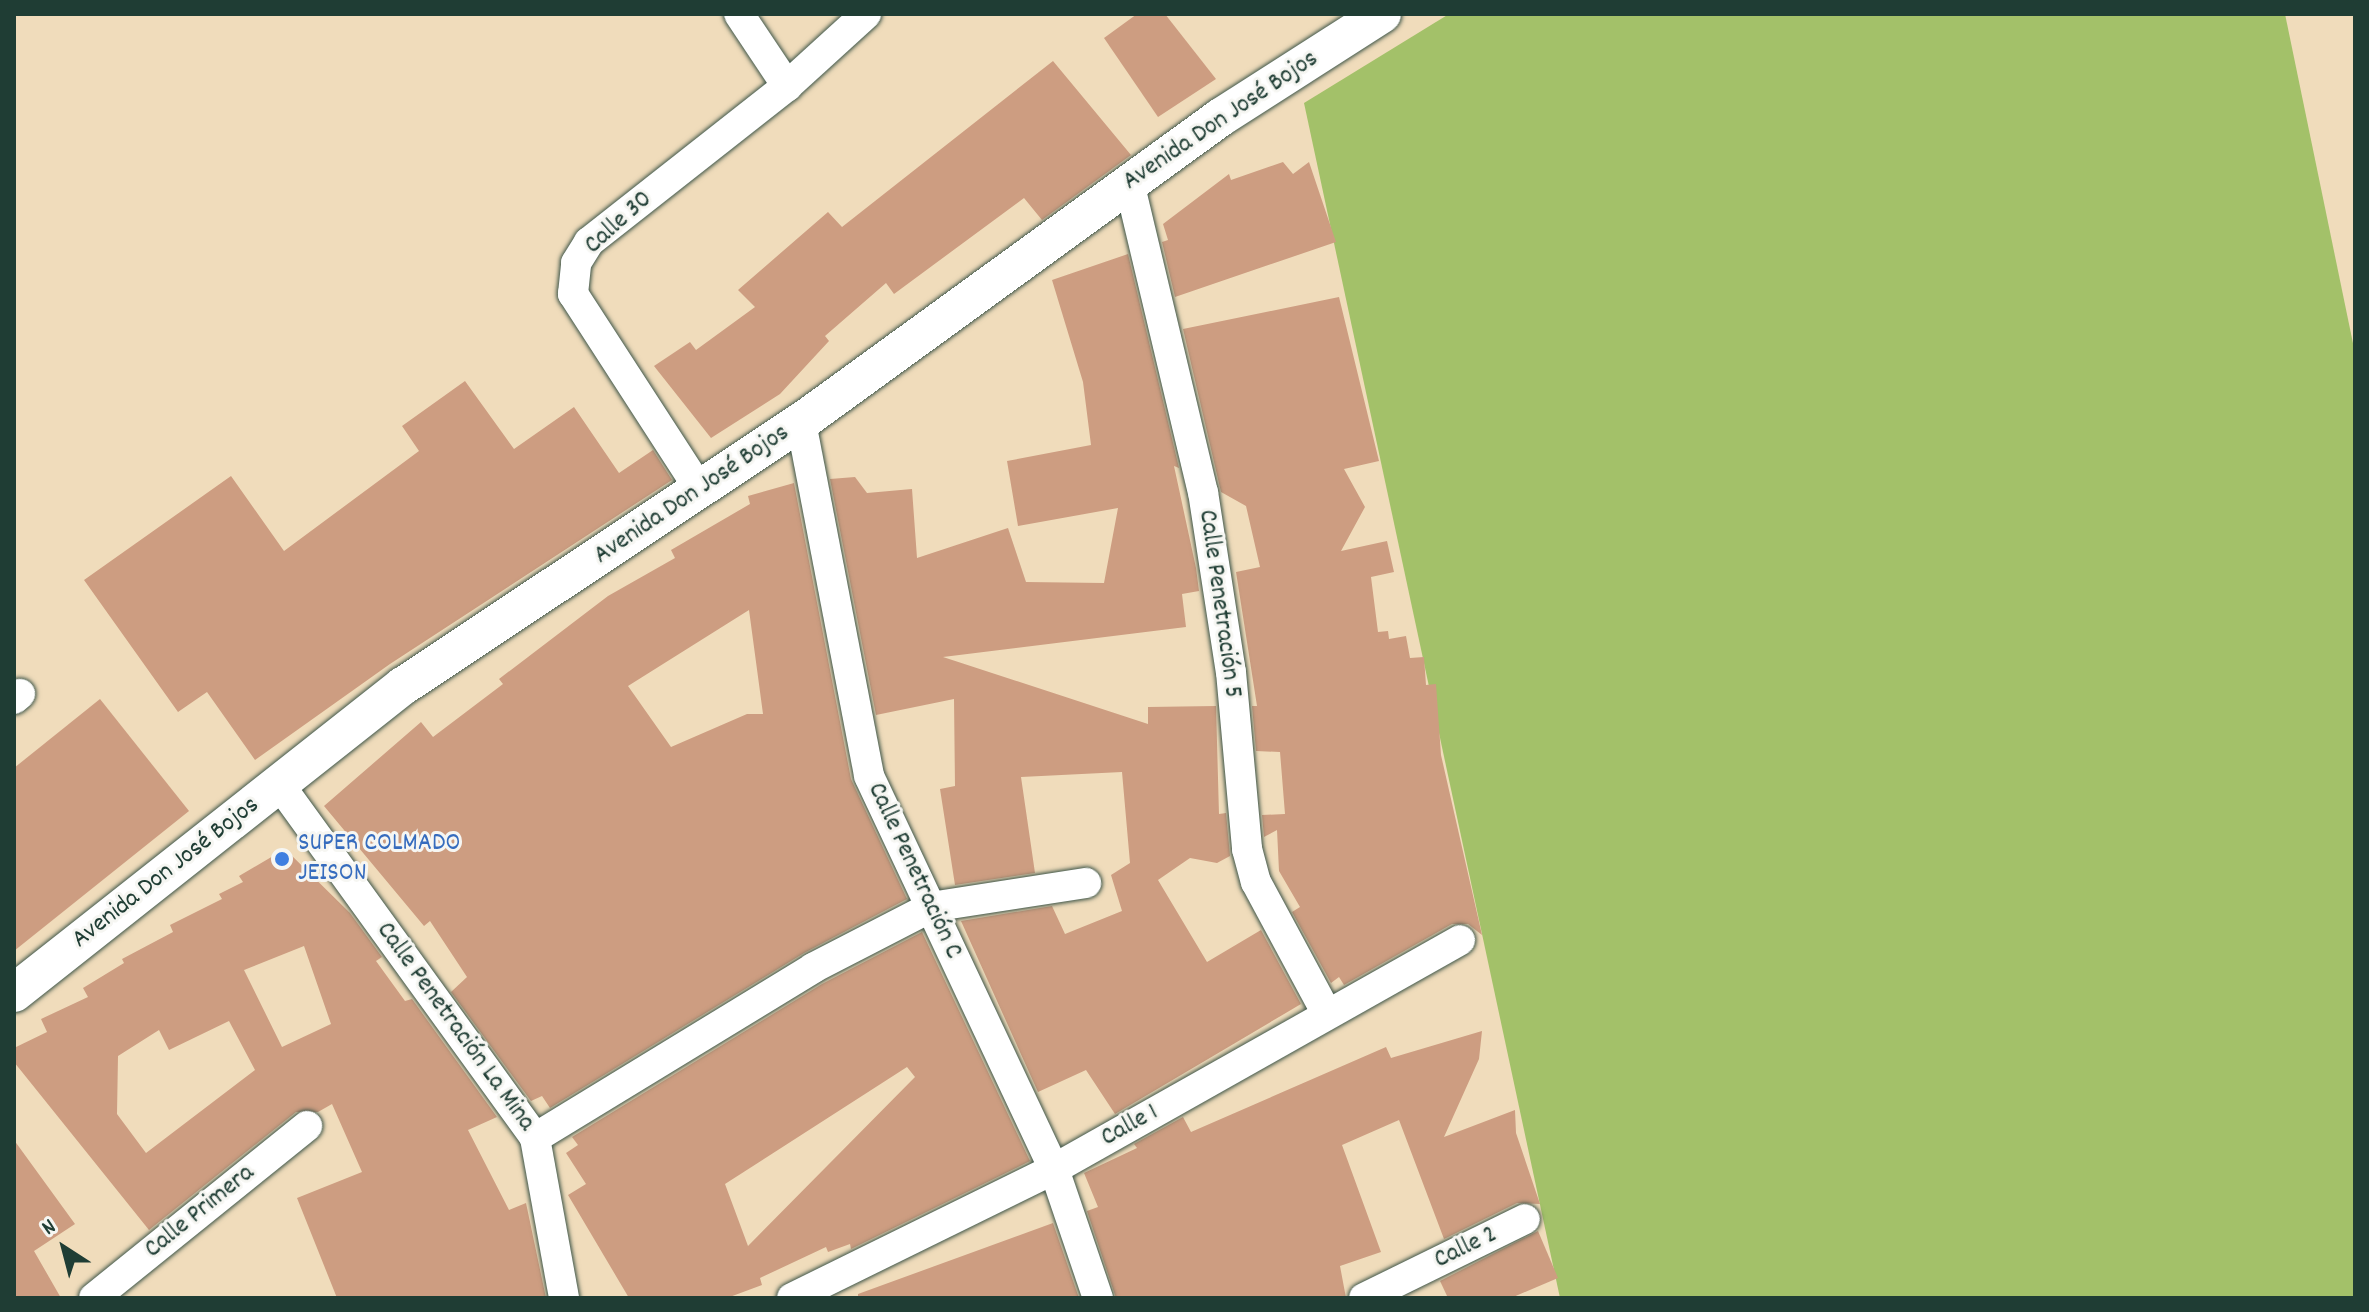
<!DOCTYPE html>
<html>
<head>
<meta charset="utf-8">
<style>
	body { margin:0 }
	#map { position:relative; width:2369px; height:1312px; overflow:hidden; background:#f0dcbb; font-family:Dekko,sans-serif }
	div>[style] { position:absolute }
	.green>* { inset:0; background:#a3c169 }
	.building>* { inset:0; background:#cd9d81 }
	.roads { filter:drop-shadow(0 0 2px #3e5548) drop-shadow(0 0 2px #3e5548) }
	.minor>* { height:30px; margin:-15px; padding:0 15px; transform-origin:15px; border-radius:15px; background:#fff }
	.tertiary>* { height:38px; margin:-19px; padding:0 19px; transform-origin:19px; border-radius:19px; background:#fff }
	.dots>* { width:22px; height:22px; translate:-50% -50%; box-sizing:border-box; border:4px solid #f6f6f2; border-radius:50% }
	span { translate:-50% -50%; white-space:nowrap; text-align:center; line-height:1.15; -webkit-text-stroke:6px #f6f6f2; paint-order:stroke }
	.street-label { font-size:26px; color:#1f3d34 }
	.shop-label { font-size:26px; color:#366cbe }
	.left { translate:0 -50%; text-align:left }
	.frame { position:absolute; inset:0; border:16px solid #1f3d34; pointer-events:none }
	.north { position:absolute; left:24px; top:1208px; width:80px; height:80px; -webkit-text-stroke:6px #f6f6f2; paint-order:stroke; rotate:324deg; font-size:22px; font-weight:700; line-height:32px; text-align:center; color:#1f3d34 }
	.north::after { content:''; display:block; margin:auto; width:28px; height:36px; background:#1f3d34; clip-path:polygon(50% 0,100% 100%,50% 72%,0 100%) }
</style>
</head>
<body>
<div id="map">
	<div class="green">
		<i style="clip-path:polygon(1449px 14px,2285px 14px,2355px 353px,2355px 1298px,1560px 1298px,1304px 103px)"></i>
	</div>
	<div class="building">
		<i style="clip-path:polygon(1137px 14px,1165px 14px,1216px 79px,1158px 117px,1104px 38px)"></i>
		<i style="clip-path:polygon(1053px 61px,1131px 155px,1042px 220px,1024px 198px,894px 294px,886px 283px,825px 336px,829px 341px,780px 394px,711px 438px,654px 366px,690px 342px,696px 350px,755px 307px,738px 290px,828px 212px,842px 227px)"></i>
		<i style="clip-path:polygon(1283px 162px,1293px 174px,1309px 162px,1336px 242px,1175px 297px,1162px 242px,1168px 240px,1163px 224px,1229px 174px,1231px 180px)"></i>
		<i style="clip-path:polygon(1128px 254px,1179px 468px,1174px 466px,1196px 568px,1199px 591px,1182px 594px,1186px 627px,943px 657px,1148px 724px,1148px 707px,1216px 706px,1219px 814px,1226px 813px,1230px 856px,1217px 863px,1190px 858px,1158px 880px,1207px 962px,1261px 930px,1301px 1004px,1115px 1114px,1086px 1070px,1038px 1092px,961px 921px,1052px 906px,1065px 934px,1122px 911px,1111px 875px,1130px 863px,1122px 772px,1021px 777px,1035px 873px,955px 885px,940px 789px,955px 786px,954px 699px,876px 715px,830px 479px,855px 477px,867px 493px,912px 489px,917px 558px,1008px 528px,1026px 582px,1104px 583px,1118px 508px,1018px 526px,1007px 461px,1091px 445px,1083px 382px,1052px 280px)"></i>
		<i style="clip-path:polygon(1339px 297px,1379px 461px,1344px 469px,1365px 507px,1341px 551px,1387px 541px,1394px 572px,1371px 577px,1378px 632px,1388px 631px,1389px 639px,1406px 636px,1410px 658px,1424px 657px,1426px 685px,1436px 684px,1441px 755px,1482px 935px,1468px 924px,1452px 924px,1344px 985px,1339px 977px,1331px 983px,1292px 912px,1300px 907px,1279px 871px,1277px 830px,1264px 837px,1262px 815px,1285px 814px,1280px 752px,1256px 751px,1252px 706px,1257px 706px,1236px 572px,1260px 567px,1246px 506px,1221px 492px,1183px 329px)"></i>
		<i style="clip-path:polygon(465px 381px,514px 449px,574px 407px,619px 473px,653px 450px,672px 480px,390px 664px,255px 760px,207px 692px,178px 712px,84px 580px,231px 476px,284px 551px,419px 451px,402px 426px)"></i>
		<i style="clip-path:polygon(evenodd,794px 483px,851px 779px,907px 899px,804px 953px,550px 1108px,542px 1096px,531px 1101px,451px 992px,467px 977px,430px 921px,424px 926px,324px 806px,421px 722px,433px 737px,503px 684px,499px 679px,608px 596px,675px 558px,671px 550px,750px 504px,748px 496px,794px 483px,749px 610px,763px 714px,747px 714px,671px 747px,628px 686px,749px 610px)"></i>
		<i style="clip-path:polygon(100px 699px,189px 811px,14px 951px,14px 768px)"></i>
		<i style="clip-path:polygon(evenodd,285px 849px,350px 913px,382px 957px,376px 961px,405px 1001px,412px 999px,497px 1117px,468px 1130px,509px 1210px,526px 1203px,546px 1298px,337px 1298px,297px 1198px,362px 1172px,332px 1104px,318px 1112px,296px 1112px,149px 1230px,14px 1062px,14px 1048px,47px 1032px,41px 1019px,88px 997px,83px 988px,124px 963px,122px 959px,173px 932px,170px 925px,222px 899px,219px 894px,243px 882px,239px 876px,285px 849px,304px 946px,331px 1024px,282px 1047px,244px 970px,304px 946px,285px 849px,229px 1021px,255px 1070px,146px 1153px,117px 1114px,118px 1056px,159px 1030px,169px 1050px,229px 1021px)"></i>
		<i style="clip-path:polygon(evenodd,922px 932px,1030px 1161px,851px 1249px,850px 1244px,828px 1252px,826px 1247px,760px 1278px,762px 1285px,727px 1298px,629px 1298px,568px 1195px,586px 1184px,566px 1153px,578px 1145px,572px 1137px,822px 984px,922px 932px,907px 1067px,915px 1077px,748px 1246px,725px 1184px,907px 1067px)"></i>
		<i style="clip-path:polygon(1482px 1031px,1479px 1059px,1444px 1137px,1515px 1110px,1516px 1133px,1540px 1204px,1517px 1203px,1444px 1239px,1399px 1120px,1342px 1145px,1381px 1252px,1340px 1266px,1346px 1298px,1116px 1298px,1087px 1211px,1098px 1207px,1084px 1173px,1137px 1148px,1134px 1144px,1183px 1117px,1191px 1132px,1386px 1047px,1391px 1058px)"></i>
		<i style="clip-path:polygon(14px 1140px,75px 1224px,34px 1251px,61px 1298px,14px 1298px)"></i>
		<i style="clip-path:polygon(1053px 1223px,1079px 1298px,858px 1298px,858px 1294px)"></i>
		<i style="clip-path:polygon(1538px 1231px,1558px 1278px,1511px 1298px,1448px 1298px,1440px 1281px)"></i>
	</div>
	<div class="roads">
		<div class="minor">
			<i style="left:739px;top:14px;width:87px;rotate:56.3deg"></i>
			<i style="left:1129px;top:182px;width:319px;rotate:76.6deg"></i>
			<i style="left:1203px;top:492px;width:182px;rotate:81.2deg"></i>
			<i style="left:1231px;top:672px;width:178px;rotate:84.8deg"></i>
			<i style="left:1247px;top:849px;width:34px;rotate:75deg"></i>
			<i style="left:1256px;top:882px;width:150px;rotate:61.7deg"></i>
			<i style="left:801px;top:422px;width:360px;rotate:79.1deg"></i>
			<i style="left:869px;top:776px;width:434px;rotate:64.8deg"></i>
			<i style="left:1054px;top:1169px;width:136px;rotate:71.2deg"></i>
			<i style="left:700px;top:490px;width:234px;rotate:-122.9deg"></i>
			<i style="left:573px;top:294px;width:31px;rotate:-84deg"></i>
			<i style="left:576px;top:263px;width:25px;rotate:-58deg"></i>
			<i style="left:589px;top:242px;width:252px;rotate:-38.2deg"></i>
			<i style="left:787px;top:86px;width:107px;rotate:-42.3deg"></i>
			<i style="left:14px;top:699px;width:8px;rotate:-40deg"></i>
			<i style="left:279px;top:784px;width:437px;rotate:54.1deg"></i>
			<i style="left:535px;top:1138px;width:163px;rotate:79.7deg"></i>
			<i style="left:535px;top:1138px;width:326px;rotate:-31.4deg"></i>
			<i style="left:813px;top:968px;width:133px;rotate:-27.3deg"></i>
			<i style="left:931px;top:907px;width:157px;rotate:-8.8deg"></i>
			<i style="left:94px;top:1298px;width:274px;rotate:-38.9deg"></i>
			<i style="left:792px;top:1298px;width:292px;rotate:-26.2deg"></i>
			<i style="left:1054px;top:1169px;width:466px;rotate:-29.4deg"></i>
			<i style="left:1364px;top:1298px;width:179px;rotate:-26.1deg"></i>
		</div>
		<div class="tertiary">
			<i style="left:14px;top:993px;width:496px;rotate:-38.3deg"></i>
			<i style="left:403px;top:686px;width:478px;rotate:-33.6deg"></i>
			<i style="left:801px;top:422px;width:519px;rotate:-35.99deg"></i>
			<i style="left:1221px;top:117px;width:191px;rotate:-32.6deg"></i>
		</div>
	</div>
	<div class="dots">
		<i style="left:282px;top:859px;background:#3f7fe0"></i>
	</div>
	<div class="street-label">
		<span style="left:1221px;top:121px;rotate:-34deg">Avenida Don José Bojos</span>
		<span style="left:619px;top:223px;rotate:-42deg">Calle 30</span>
		<span style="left:692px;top:495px;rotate:-34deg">Avenida Don José Bojos</span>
		<span style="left:1219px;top:604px;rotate:82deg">Calle Penetración 5</span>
		<span style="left:914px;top:871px;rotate:65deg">Calle Penetración C</span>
		<span style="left:166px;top:873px;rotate:-38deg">Avenida Don José Bojos</span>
		<span style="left:455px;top:1027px;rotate:54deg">Calle Penetración La Mina</span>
		<span style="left:1130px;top:1126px;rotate:-29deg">Calle 1</span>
		<span style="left:200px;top:1212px;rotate:-39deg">Calle Primera</span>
		<span style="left:1466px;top:1248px;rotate:-26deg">Calle 2</span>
	</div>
	<div class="shop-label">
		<span class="left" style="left:298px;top:859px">SUPER COLMADO<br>JEISON</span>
	</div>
	<div class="frame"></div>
	<div class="north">N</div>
</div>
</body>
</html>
